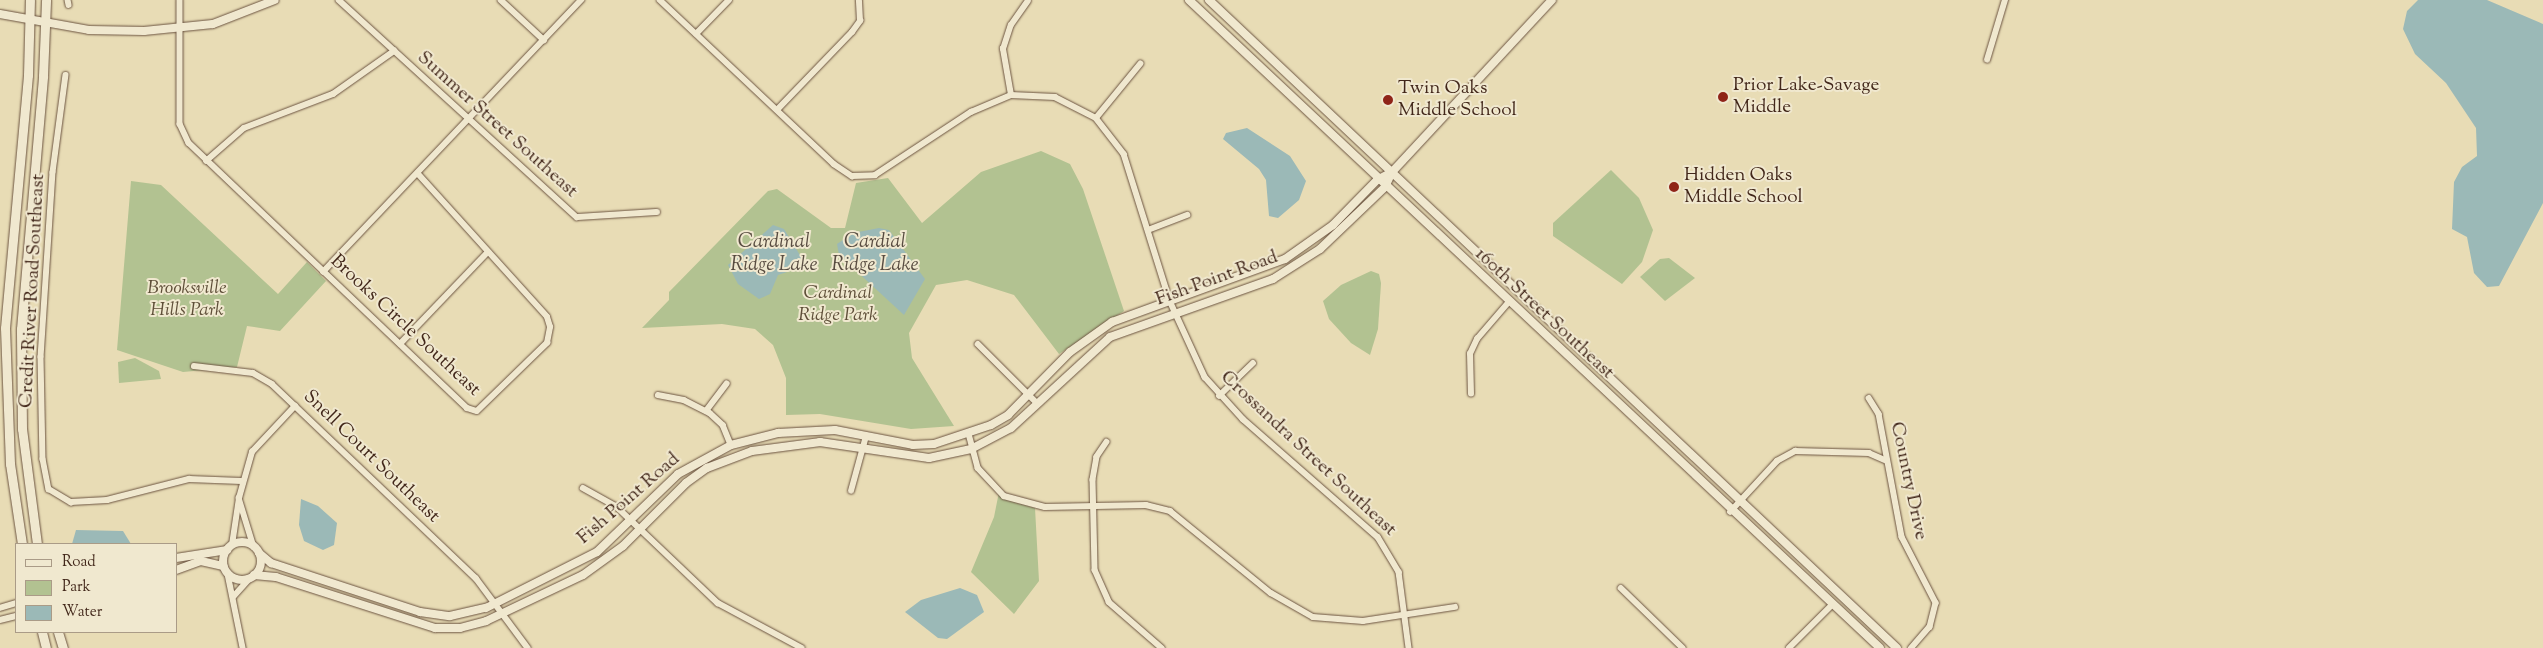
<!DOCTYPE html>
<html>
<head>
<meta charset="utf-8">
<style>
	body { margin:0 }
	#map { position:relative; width:2543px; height:648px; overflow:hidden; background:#e8dcb5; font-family:"Sorts Mill Goudy",serif }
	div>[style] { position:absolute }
	.green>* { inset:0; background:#b2c291 }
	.water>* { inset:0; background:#9bb9b7 }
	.roads { filter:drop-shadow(0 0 1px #6c5441) drop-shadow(0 0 1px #6c5441) }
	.minor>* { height:5.5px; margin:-2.75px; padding:0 2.75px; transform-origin:2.75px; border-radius:2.75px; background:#f0e8cf }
	.tertiary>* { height:8px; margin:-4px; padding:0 4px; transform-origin:4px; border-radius:4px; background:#f0e8cf }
	.tertiary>.ring { margin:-4px; padding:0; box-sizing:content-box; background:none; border:8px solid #f0e8cf; border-radius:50% }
	.secondary>* { height:9px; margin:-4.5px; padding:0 4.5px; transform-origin:4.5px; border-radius:4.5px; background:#f0e8cf }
	.dots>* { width:14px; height:14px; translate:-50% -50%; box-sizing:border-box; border:2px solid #f0e8cf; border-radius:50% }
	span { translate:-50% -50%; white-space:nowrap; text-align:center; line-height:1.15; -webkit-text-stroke:4px #f0e8cf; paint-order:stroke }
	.poi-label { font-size:19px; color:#42271a }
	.left { translate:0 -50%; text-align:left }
	.street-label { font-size:19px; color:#42271a }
	.park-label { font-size:19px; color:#5e4e38; font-style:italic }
	.water-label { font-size:20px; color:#584c41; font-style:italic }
	.legend { position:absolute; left:15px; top:543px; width:162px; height:90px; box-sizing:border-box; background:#f0e8cf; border:1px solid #aa9b87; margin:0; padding:6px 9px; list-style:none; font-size:15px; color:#42271a }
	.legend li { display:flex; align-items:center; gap:10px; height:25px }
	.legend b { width:25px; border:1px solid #aa9b87 }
</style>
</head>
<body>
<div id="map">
	<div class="green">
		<i style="clip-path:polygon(1041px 151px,1070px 164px,1083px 189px,1124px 311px,1059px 354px,1014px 295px,967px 280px,936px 285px,909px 333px,912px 358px,954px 426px,911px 429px,820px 414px,786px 415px,786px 378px,773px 345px,755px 329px,722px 324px,642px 328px,669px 300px,669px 292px,768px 191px,777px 189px,831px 228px,845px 228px,856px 183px,888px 178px,922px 223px,981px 172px)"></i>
		<i style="clip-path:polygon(1611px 170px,1639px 198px,1653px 230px,1642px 262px,1622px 284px,1553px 236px,1553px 223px)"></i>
		<i style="clip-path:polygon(131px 181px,161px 185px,278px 294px,307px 262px,326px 281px,280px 331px,247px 326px,237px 367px,183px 372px,117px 350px)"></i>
		<i style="clip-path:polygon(1669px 258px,1695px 278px,1665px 301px,1640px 277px,1660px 259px)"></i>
		<i style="clip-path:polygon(1371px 271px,1379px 274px,1381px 283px,1378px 329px,1370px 355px,1351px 343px,1329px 319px,1323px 301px,1341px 285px)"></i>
		<i style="clip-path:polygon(135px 358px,159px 371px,161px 379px,119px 383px,118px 362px)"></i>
		<i style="clip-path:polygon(999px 492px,1004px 499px,1035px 508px,1039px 581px,1014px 614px,971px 572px,994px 517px)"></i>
	</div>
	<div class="water">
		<i style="clip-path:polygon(2418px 0,2487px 0,2543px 24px,2543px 203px,2499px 286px,2487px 287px,2474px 273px,2467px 237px,2452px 229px,2454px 182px,2462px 167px,2477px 156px,2476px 128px,2446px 83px,2415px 54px,2403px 29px,2407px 11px)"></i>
		<i style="clip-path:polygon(1247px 128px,1290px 156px,1306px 181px,1299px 200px,1278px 218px,1269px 216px,1266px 180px,1259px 169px,1223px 139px,1226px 133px)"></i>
		<i style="clip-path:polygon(773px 225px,784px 229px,803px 260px,796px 269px,778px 275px,770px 294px,759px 299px,738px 284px,728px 265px)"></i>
		<i style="clip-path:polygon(879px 228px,889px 230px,925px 279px,904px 315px,839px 255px,837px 244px,853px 233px)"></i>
		<i style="clip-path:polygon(301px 499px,318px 506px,337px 523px,334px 545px,323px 550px,304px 541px,299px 525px)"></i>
		<i style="clip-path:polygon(76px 530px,123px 531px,131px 544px,72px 544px)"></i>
		<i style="clip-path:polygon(960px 588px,977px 595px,984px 612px,947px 639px,938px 638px,905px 612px,921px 600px)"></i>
	</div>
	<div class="roads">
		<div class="minor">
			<i style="left:68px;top:0;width:5px;rotate:79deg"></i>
			<i style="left:180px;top:0;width:124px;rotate:90deg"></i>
			<i style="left:180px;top:124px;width:21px;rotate:65deg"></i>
			<i style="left:189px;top:143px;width:384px;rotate:43.6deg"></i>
			<i style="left:467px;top:408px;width:10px;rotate:17deg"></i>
			<i style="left:477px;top:411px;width:98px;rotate:-44.2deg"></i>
			<i style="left:547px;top:343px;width:16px;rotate:-79deg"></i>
			<i style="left:550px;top:327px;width:10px;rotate:-107deg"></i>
			<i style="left:547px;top:317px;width:193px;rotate:-132.1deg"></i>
			<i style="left:339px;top:0;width:322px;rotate:42.4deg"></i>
			<i style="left:577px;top:217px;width:80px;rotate:-3.6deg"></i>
			<i style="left:501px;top:0;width:59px;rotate:42.9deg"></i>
			<i style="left:660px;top:0;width:239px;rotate:43.3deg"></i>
			<i style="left:834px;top:164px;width:22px;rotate:34deg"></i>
			<i style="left:852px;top:176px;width:23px;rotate:-2deg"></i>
			<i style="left:875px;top:175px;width:115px;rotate:-33.3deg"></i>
			<i style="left:971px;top:112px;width:43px;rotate:-23deg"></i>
			<i style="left:1011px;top:95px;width:44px;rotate:2.6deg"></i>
			<i style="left:1055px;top:97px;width:46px;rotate:27.1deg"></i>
			<i style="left:1096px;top:118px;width:46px;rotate:52.1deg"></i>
			<i style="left:1124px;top:154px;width:154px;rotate:72.6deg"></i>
			<i style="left:1170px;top:301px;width:84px;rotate:65.3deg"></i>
			<i style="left:1205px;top:377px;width:57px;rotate:47.9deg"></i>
			<i style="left:1243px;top:419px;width:179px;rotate:41.2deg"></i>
			<i style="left:1378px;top:537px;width:41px;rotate:59deg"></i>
			<i style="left:1399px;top:572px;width:77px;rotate:82.5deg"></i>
			<i style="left:696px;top:34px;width:47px;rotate:-45.9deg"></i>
			<i style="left:1987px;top:60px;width:63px;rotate:-73.3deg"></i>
			<i style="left:66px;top:75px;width:98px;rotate:97.6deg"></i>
			<i style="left:53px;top:172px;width:185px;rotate:93.7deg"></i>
			<i style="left:41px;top:357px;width:102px;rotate:88.9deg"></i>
			<i style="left:43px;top:459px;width:31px;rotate:79deg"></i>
			<i style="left:49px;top:489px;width:26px;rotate:31deg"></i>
			<i style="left:71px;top:502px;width:36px;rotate:-3deg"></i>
			<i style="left:107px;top:500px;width:85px;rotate:-14.4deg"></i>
			<i style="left:189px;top:479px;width:52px;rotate:2.2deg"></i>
			<i style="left:1011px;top:95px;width:47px;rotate:-99.9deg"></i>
			<i style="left:1003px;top:49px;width:25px;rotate:-72deg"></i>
			<i style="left:1011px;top:25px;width:29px;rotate:-55deg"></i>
			<i style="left:777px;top:110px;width:108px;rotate:-46.1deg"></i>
			<i style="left:852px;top:32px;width:14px;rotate:-54deg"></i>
			<i style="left:860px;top:21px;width:21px;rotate:-93deg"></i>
			<i style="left:1096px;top:118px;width:70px;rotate:-50.8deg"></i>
			<i style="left:206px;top:161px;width:50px;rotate:-41deg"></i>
			<i style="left:244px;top:128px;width:95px;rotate:-20.9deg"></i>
			<i style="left:333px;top:94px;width:75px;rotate:-35.2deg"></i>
			<i style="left:1148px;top:230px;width:42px;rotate:-21deg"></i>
			<i style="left:323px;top:272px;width:375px;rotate:-46.5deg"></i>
			<i style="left:400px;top:344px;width:127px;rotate:-46.3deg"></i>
			<i style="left:978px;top:344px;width:83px;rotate:45deg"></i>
			<i style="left:194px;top:366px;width:59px;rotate:6.8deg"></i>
			<i style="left:253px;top:373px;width:22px;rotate:30deg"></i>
			<i style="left:272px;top:384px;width:282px;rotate:43.6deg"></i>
			<i style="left:476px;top:578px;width:87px;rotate:53.4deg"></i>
			<i style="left:1471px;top:394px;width:40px;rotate:-91.4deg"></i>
			<i style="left:1470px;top:354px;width:17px;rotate:-65deg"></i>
			<i style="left:1477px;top:339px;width:48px;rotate:-49.3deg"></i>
			<i style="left:658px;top:395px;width:26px;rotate:11deg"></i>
			<i style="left:684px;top:400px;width:29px;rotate:27deg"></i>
			<i style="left:710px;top:413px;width:18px;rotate:43deg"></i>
			<i style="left:723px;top:425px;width:22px;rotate:68deg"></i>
			<i style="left:1219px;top:396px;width:47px;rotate:-44.1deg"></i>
			<i style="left:1869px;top:398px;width:19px;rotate:58deg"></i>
			<i style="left:1879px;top:414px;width:125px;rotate:79.4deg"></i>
			<i style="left:1902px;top:537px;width:74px;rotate:62.7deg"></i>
			<i style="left:1936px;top:603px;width:25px;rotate:104deg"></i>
			<i style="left:1930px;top:627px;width:28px;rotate:131deg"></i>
			<i style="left:706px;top:411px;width:34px;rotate:-53deg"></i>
			<i style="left:969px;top:434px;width:35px;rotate:75deg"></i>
			<i style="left:978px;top:468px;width:38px;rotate:47deg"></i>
			<i style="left:1004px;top:496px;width:42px;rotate:15deg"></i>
			<i style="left:1045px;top:507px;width:101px;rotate:-1.1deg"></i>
			<i style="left:1146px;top:505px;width:25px;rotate:14deg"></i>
			<i style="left:1170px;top:511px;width:130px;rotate:39.1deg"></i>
			<i style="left:1271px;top:593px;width:48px;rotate:29.7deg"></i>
			<i style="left:1313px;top:617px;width:50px;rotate:4.6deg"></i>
			<i style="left:1363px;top:621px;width:93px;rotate:-8.7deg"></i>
			<i style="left:1107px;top:442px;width:18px;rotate:124deg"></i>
			<i style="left:1097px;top:457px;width:23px;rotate:100deg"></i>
			<i style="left:1093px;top:480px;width:90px;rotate:88.7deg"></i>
			<i style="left:1095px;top:570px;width:35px;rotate:66deg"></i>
			<i style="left:1109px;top:602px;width:70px;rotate:41deg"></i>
			<i style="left:583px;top:488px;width:38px;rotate:29deg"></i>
			<i style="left:616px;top:506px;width:141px;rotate:43.6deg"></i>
			<i style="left:718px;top:603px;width:95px;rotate:28.2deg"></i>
			<i style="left:851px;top:491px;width:57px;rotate:-74.7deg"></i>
			<i style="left:239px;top:498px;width:48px;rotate:-74.2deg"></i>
			<i style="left:252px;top:452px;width:63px;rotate:-46.9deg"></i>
			<i style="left:1730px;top:512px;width:69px;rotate:-47.3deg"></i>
			<i style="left:1777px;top:461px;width:21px;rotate:-29deg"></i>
			<i style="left:1795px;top:451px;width:74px;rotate:1.5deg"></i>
			<i style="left:1869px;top:453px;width:17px;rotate:24deg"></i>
			<i style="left:232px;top:545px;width:48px;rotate:-81.5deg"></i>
			<i style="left:239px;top:498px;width:51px;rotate:73deg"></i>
			<i style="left:228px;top:574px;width:76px;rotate:78.5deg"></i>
			<i style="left:1621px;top:588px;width:86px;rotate:44.1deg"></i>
			<i style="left:233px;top:597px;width:25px;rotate:-48deg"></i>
			<i style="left:0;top:608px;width:17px;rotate:-17deg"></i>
			<i style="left:0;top:620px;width:16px;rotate:-14deg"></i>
			<i style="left:1789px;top:648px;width:61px;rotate:-45deg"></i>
		</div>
		<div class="tertiary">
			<i style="left:1189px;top:0;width:947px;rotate:43.16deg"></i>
			<i style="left:1209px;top:0;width:945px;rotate:43.29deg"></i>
			<i style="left:0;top:14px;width:90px;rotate:10.2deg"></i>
			<i style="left:89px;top:30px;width:55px;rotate:1deg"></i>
			<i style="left:144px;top:31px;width:69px;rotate:-5.8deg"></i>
			<i style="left:213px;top:24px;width:66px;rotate:-21.2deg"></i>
			<i class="ring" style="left:223px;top:542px;width:30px;height:30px"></i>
			<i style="left:259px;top:553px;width:16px;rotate:40deg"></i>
			<i style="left:271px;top:563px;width:157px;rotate:18.2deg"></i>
			<i style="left:420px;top:612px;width:30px;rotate:8deg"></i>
			<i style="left:450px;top:616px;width:37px;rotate:-13deg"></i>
			<i style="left:486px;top:608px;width:124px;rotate:-26.8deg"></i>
			<i style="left:597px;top:552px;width:112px;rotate:-43.9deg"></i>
			<i style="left:678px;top:474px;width:60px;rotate:-28.7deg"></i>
			<i style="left:731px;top:445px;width:49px;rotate:-14.3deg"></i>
			<i style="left:778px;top:433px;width:57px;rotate:-3deg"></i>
			<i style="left:835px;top:430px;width:79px;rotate:10.9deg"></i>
			<i style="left:913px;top:445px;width:21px;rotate:-3deg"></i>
			<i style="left:934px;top:444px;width:60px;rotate:-18.4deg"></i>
			<i style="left:991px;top:425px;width:20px;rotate:-30deg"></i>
			<i style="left:1008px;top:415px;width:88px;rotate:-45.5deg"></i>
			<i style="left:1070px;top:352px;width:52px;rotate:-35.5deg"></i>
			<i style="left:1112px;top:322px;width:184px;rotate:-20deg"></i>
			<i style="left:1285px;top:259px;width:59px;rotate:-35.3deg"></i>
			<i style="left:1333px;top:225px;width:63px;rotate:-45.6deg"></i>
			<i style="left:1377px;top:180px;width:17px;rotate:-28deg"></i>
			<i style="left:176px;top:558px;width:52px;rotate:-8.9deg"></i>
			<i style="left:176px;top:570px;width:27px;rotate:-20deg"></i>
			<i style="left:201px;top:561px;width:23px;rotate:13deg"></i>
			<i style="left:254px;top:575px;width:22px;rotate:5deg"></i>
			<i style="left:276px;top:577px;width:167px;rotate:17.8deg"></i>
			<i style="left:435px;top:628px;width:25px"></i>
			<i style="left:460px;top:628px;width:27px;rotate:-15deg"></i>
			<i style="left:486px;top:621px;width:107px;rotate:-25.4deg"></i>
			<i style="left:583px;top:575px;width:49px;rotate:-35.9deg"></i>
			<i style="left:623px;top:546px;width:89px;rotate:-45deg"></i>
			<i style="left:686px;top:483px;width:26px;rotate:-36deg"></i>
			<i style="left:707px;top:468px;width:48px;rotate:-20.7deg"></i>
			<i style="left:752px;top:451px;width:69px;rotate:-7.5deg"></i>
			<i style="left:820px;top:442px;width:110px;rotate:8.4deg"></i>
			<i style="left:929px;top:458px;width:43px;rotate:-12.1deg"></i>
			<i style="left:971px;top:449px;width:45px;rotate:-27.7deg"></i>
			<i style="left:1011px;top:428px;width:134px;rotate:-42.6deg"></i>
			<i style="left:1110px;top:337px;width:173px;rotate:-19.6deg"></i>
			<i style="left:1273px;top:279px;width:56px;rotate:-32.6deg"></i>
			<i style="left:1320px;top:249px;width:90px;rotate:-43.6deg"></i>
			<i style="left:1385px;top:187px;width:17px;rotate:-65deg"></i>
			<i style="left:1392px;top:172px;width:235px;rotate:-47.1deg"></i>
		</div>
		<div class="secondary">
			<i style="left:22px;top:544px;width:81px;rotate:-98.5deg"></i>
			<i style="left:10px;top:464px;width:136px;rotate:-92.1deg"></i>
			<i style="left:5px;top:328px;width:254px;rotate:-84.8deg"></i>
			<i style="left:28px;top:75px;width:75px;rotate:-88.5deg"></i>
			<i style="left:37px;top:544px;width:116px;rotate:-97.4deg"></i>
			<i style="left:22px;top:429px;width:100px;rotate:-90.6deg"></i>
			<i style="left:21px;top:329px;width:254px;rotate:-85deg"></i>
			<i style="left:43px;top:76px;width:76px;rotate:-87.7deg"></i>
			<i style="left:42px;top:632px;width:16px;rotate:76deg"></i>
			<i style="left:58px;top:632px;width:17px;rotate:73deg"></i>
		</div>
	</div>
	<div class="dots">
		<i style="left:1723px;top:97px;background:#8f2418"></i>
		<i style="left:1388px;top:100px;background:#8f2418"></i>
		<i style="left:1674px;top:187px;background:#8f2418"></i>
	</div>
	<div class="poi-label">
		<span class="left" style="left:1733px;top:97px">Prior Lake-Savage<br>Middle</span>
		<span class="left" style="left:1398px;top:100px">Twin Oaks<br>Middle School</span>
		<span class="left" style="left:1684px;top:187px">Hidden Oaks<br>Middle School</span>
	</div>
	<div class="street-label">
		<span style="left:497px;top:125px;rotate:42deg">Summer Street Southeast</span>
		<span style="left:1217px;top:279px;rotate:-20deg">Fish Point Road</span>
		<span style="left:33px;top:291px;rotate:-87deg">Credit River Road Southeast</span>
		<span style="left:1544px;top:314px;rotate:43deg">160th Street Southeast</span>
		<span style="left:405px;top:326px;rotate:43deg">Brooks Circle Southeast</span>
		<span style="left:1308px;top:454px;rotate:43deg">Crossandra Street Southeast</span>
		<span style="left:371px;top:457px;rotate:44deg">Snell Court Southeast</span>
		<span style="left:1908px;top:481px;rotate:78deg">Country Drive</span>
		<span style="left:629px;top:499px;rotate:-41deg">Fish Point Road</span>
	</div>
	<div class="park-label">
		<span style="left:187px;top:300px">Brooksville<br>Hills Park</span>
		<span style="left:838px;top:305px">Cardinal<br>Ridge Park</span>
	</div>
	<div class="water-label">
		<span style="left:774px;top:254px">Cardinal<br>Ridge Lake</span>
		<span style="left:875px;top:254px">Cardial<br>Ridge Lake</span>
	</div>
	<ul class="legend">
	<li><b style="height:6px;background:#f0e8cf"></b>Road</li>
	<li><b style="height:14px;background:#b2c291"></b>Park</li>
	<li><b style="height:14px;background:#9bb9b7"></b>Water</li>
	</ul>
</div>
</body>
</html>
